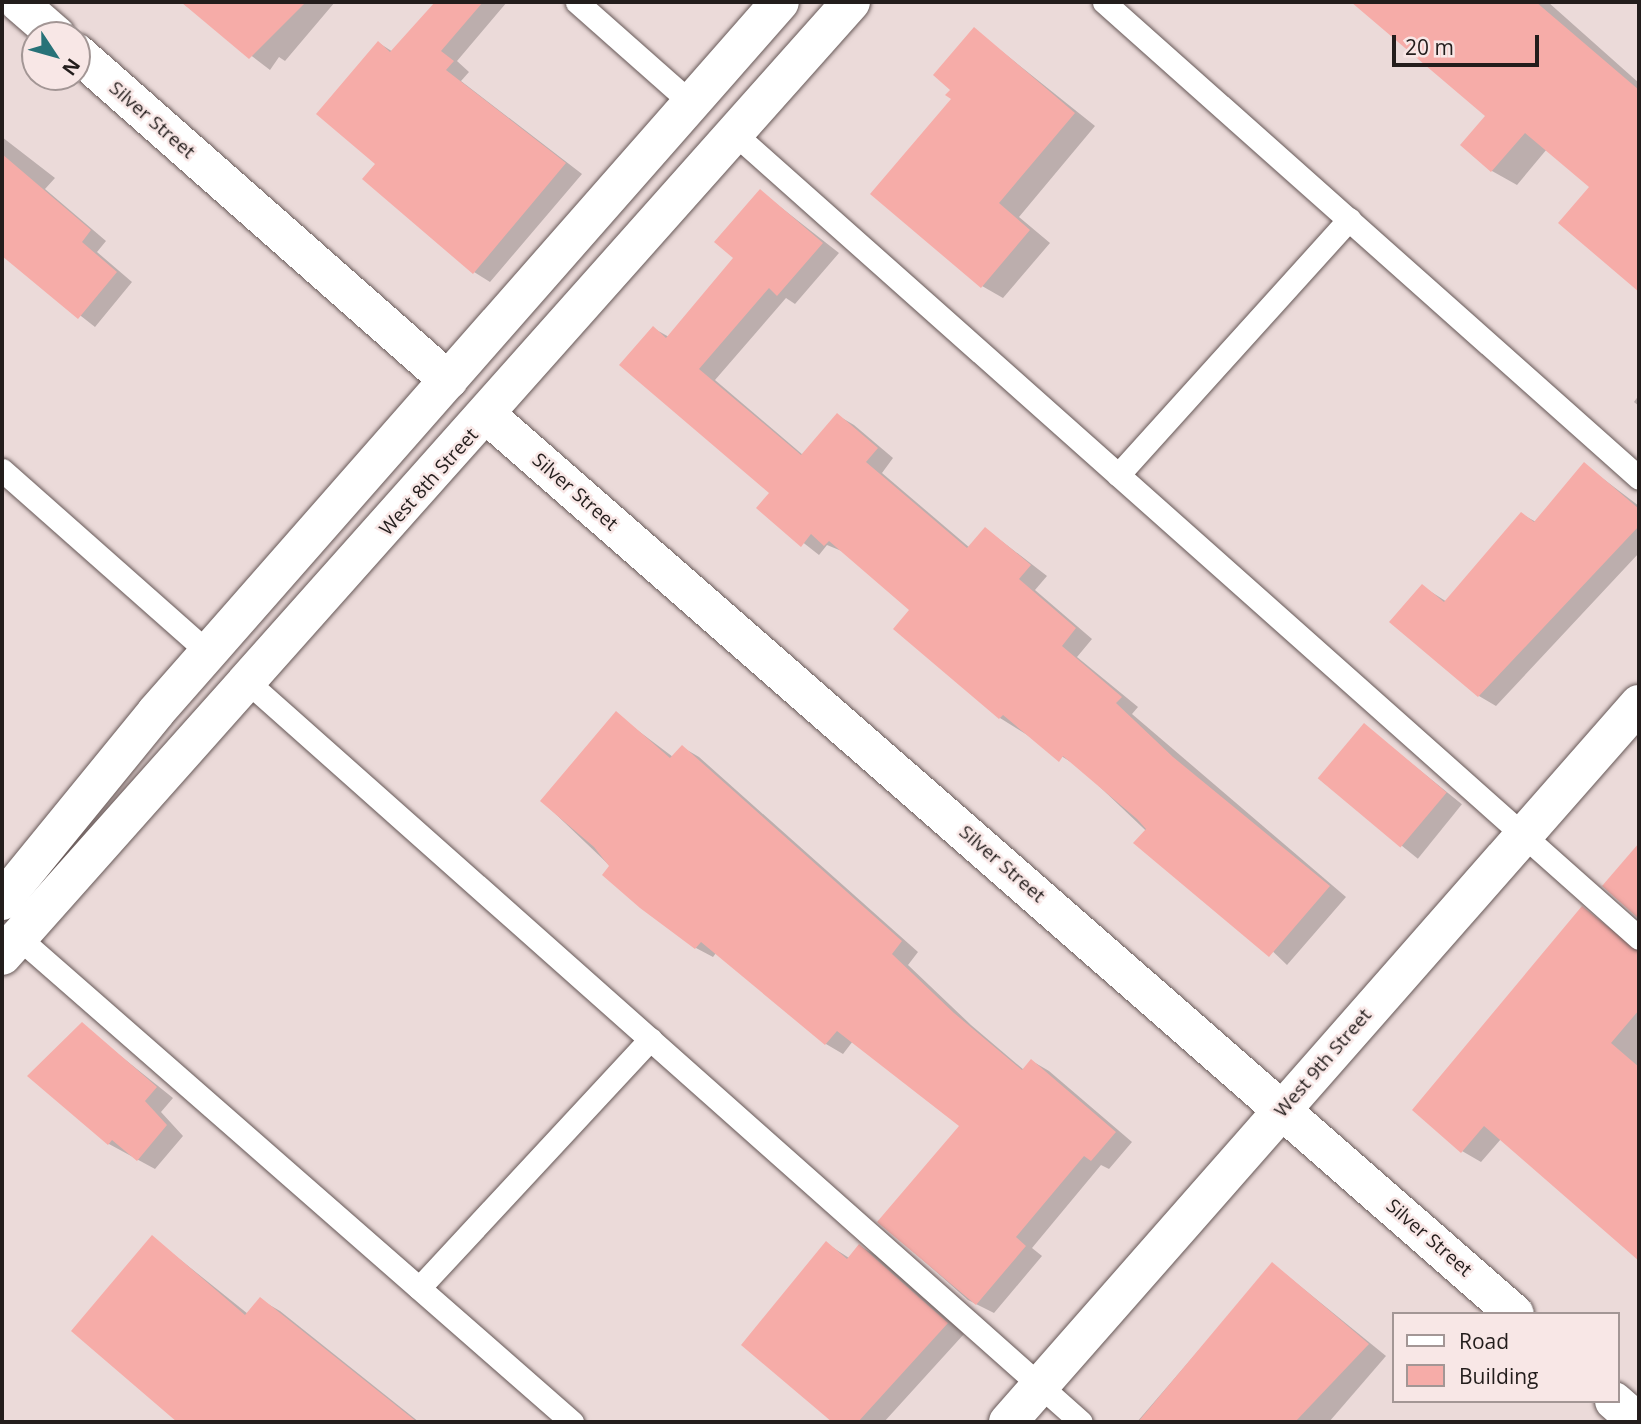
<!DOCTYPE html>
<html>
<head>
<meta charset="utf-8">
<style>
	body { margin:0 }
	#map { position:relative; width:1641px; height:1424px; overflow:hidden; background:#ebdad9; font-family:"Open Sans",sans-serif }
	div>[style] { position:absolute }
	.shadow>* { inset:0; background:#0003; transform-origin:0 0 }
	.building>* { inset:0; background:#f6aca8; transform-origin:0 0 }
	.roads { filter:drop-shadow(0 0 2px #665857) drop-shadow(0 0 2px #665857) }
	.service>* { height:23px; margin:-11.5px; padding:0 11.5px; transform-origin:11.5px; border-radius:11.5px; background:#fff }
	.minor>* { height:38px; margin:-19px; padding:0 19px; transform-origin:19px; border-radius:19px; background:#fff }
	.tertiary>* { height:38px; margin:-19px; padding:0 19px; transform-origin:19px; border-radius:19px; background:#fff }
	span { translate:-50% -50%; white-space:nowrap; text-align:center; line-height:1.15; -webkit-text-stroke:5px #f8e7e6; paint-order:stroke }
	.street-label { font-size:19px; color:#231d1c }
	.frame { position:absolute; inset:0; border:4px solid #231d1c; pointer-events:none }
	.legend { position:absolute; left:1392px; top:1312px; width:228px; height:91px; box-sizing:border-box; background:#f8e7e6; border:2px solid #a39695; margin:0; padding:9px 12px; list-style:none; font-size:21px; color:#231d1c }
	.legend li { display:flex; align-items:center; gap:14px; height:35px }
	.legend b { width:35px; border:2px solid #a39695 }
	.north { position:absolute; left:21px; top:21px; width:70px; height:70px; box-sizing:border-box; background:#f8e7e6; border:2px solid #a39695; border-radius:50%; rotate:126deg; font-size:19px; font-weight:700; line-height:28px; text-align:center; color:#231d1c }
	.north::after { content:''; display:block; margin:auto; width:24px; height:32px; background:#287278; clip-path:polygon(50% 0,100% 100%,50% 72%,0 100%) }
	.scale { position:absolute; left:1392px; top:35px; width:147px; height:32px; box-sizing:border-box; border:4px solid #231d1c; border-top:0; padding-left:9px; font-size:21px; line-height:24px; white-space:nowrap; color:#231d1c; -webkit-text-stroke:5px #f8e7e6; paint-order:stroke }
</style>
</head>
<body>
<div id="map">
	<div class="shadow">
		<i style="clip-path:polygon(181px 2px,335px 2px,285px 61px,279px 57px,270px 70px)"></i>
		<i style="clip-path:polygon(437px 2px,507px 2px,457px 61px,469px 72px,461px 81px,582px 174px,490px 282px,474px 272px,378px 164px,379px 43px,393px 52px)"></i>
		<i style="clip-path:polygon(1354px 2px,1548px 2px,1639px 83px,1639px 290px,1561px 223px,1591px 187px,1547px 149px,1517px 185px,1492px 171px,1488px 116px)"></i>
		<i style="clip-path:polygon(974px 29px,1095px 126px,1019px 217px,1050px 243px,1003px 298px,982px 286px,953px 99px)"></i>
		<i style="clip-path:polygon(2px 137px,55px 178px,45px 189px,106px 241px,97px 252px,132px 282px,95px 327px,2px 254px)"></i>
		<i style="clip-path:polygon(760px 191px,839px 253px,795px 304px,786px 298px,715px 380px,803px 455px,837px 415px,854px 425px,893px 458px,882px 473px,970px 548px,986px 529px,1047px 576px,1035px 590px,1092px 639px,1077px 657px,1138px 707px,1132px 714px,1346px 897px,1287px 965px,1079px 767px,1000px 718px,896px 629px,912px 610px,844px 552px,827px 545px,819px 555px,759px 508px,771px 493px,653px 328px,669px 337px,736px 258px)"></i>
		<i style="clip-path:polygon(1639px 395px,1639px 406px,1634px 402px)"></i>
		<i style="clip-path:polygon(1585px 465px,1639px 506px,1639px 553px,1496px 706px,1479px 696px,1422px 586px,1447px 602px,1522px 514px,1536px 522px)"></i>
		<i style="clip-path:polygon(616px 714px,673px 757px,682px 747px,699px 757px,918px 952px,908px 965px,971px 1025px,1024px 1070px,1032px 1061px,1049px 1071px,1132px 1142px,1109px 1169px,1101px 1165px,1032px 1248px,1042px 1256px,994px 1313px,968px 1300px,880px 1222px,961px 1126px,853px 1041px,843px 1054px,826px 1044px,716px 953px,713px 957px,696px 948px,542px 801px)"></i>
		<i style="left:1364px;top:725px;width:126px;height:70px;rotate:39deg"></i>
		<i style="clip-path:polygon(1582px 908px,1639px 950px,1639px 1257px,1501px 1139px,1481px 1162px,1462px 1151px)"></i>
		<i style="clip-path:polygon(82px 1025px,173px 1098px,161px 1112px,183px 1136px,155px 1169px,109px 1144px)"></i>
		<i style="clip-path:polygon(152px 1237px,248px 1314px,261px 1300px,280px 1311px,419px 1422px,179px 1422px,73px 1331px)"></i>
		<i style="clip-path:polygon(826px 1243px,849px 1258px,860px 1246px,877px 1256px,964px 1334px,884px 1422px,834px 1422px,744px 1345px)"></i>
		<i style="clip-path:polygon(1273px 1264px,1386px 1356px,1329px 1422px,1137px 1422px)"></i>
	</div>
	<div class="building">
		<i style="clip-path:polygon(181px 2px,306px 2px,249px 59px)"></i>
		<i style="clip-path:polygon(435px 2px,483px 2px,441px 51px,454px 61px,446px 70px,566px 163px,473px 274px,362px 179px,375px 164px,316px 114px,378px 41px,390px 52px)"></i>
		<i style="clip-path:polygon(1351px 2px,1536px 2px,1639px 90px,1639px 292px,1558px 223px,1589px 187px,1525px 133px,1491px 172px,1460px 145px,1485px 116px)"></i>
		<i style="clip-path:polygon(974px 27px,1075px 113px,999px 203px,1030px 230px,981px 288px,870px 194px,951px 99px,945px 95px,950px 90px,933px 75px)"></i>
		<i style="clip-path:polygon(2px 154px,91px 230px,82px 242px,117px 272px,78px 319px,2px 256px)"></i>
		<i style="clip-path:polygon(760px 189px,823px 243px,777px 296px,769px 288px,699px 369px,801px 455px,837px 413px,878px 448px,866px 462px,967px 548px,985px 527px,1031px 565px,1019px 579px,1076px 628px,1062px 646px,1122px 697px,1116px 703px,1173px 757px,1330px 886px,1269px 957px,1133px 843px,1146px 829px,1137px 819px,1063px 756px,1059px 762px,1003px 715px,999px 719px,893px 629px,909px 610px,829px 541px,824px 546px,811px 534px,801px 547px,756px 508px,769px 493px,619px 365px,653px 326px,666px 338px,733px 258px,714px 242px)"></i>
		<i style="clip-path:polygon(1584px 462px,1639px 509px,1639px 526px,1478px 697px,1389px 622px,1422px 584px,1444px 602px,1521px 512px,1534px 522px)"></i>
		<i style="clip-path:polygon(616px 711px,670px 758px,682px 745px,902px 941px,892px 954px,954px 1013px,1022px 1070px,1031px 1059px,1116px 1132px,1091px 1161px,1084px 1156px,1016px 1237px,1026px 1246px,976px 1305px,877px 1222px,959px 1126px,837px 1031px,825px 1045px,701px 942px,695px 949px,640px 908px,602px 875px,609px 866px,594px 847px,540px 801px)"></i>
		<i style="left:1364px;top:723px;width:108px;height:72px;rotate:40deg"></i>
		<i style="clip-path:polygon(1639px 843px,1639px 919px,1602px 886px)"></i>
		<i style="clip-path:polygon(1582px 906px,1639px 952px,1639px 1010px,1611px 1043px,1639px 1067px,1639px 1261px,1484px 1126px,1461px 1153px,1412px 1110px)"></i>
		<i style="clip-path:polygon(82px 1022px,157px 1087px,145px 1101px,167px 1125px,137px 1161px,112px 1140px,108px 1145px,27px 1076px)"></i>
		<i style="clip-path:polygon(152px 1235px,245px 1315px,260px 1297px,417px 1422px,177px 1422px,71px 1331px)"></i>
		<i style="clip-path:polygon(826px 1241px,847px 1259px,859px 1244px,948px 1323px,858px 1422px,832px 1422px,741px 1345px)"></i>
		<i style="clip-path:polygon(1272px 1262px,1369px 1344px,1295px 1422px,1138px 1422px)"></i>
	</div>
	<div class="roads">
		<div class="service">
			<i style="left:577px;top:2px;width:152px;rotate:41.5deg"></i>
			<i style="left:1104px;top:2px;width:716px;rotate:41.66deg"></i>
			<i style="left:735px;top:134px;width:1210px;rotate:41.65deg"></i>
			<i style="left:2px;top:470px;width:276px;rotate:41.5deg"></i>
			<i style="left:1118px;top:475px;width:345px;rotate:-47.9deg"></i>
			<i style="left:250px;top:684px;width:1111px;rotate:41.61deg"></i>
			<i style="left:19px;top:938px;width:735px;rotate:41.19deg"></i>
			<i style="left:419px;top:1288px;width:340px;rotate:-47.1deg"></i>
		</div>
		<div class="minor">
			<i style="left:18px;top:2px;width:50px;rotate:41deg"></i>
			<i style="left:77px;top:53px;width:495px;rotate:41.4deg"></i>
			<i style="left:488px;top:416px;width:1364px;rotate:41.17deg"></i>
			<i style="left:1614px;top:1401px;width:32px;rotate:41deg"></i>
			<i style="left:1008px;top:1422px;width:956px;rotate:-48.69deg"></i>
		</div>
		<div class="tertiary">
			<i style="left:2px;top:901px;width:244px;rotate:-50.8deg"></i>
			<i style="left:156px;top:712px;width:945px;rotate:-48.69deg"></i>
			<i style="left:2px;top:956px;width:1277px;rotate:-48.33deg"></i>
		</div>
	</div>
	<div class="street-label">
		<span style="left:152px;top:120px;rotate:41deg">Silver Street</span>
		<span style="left:429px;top:482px;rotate:-48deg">West 8th Street</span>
		<span style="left:575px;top:492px;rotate:41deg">Silver Street</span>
		<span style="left:1002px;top:864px;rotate:41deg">Silver Street</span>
		<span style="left:1323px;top:1063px;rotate:-49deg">West 9th Street</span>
		<span style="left:1429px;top:1238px;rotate:41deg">Silver Street</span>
	</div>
	<div class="frame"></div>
	<ul class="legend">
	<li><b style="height:9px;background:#fff"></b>Road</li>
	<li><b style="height:19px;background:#f6aca8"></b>Building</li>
	</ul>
	<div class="north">N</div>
	<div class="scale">20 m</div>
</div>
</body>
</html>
